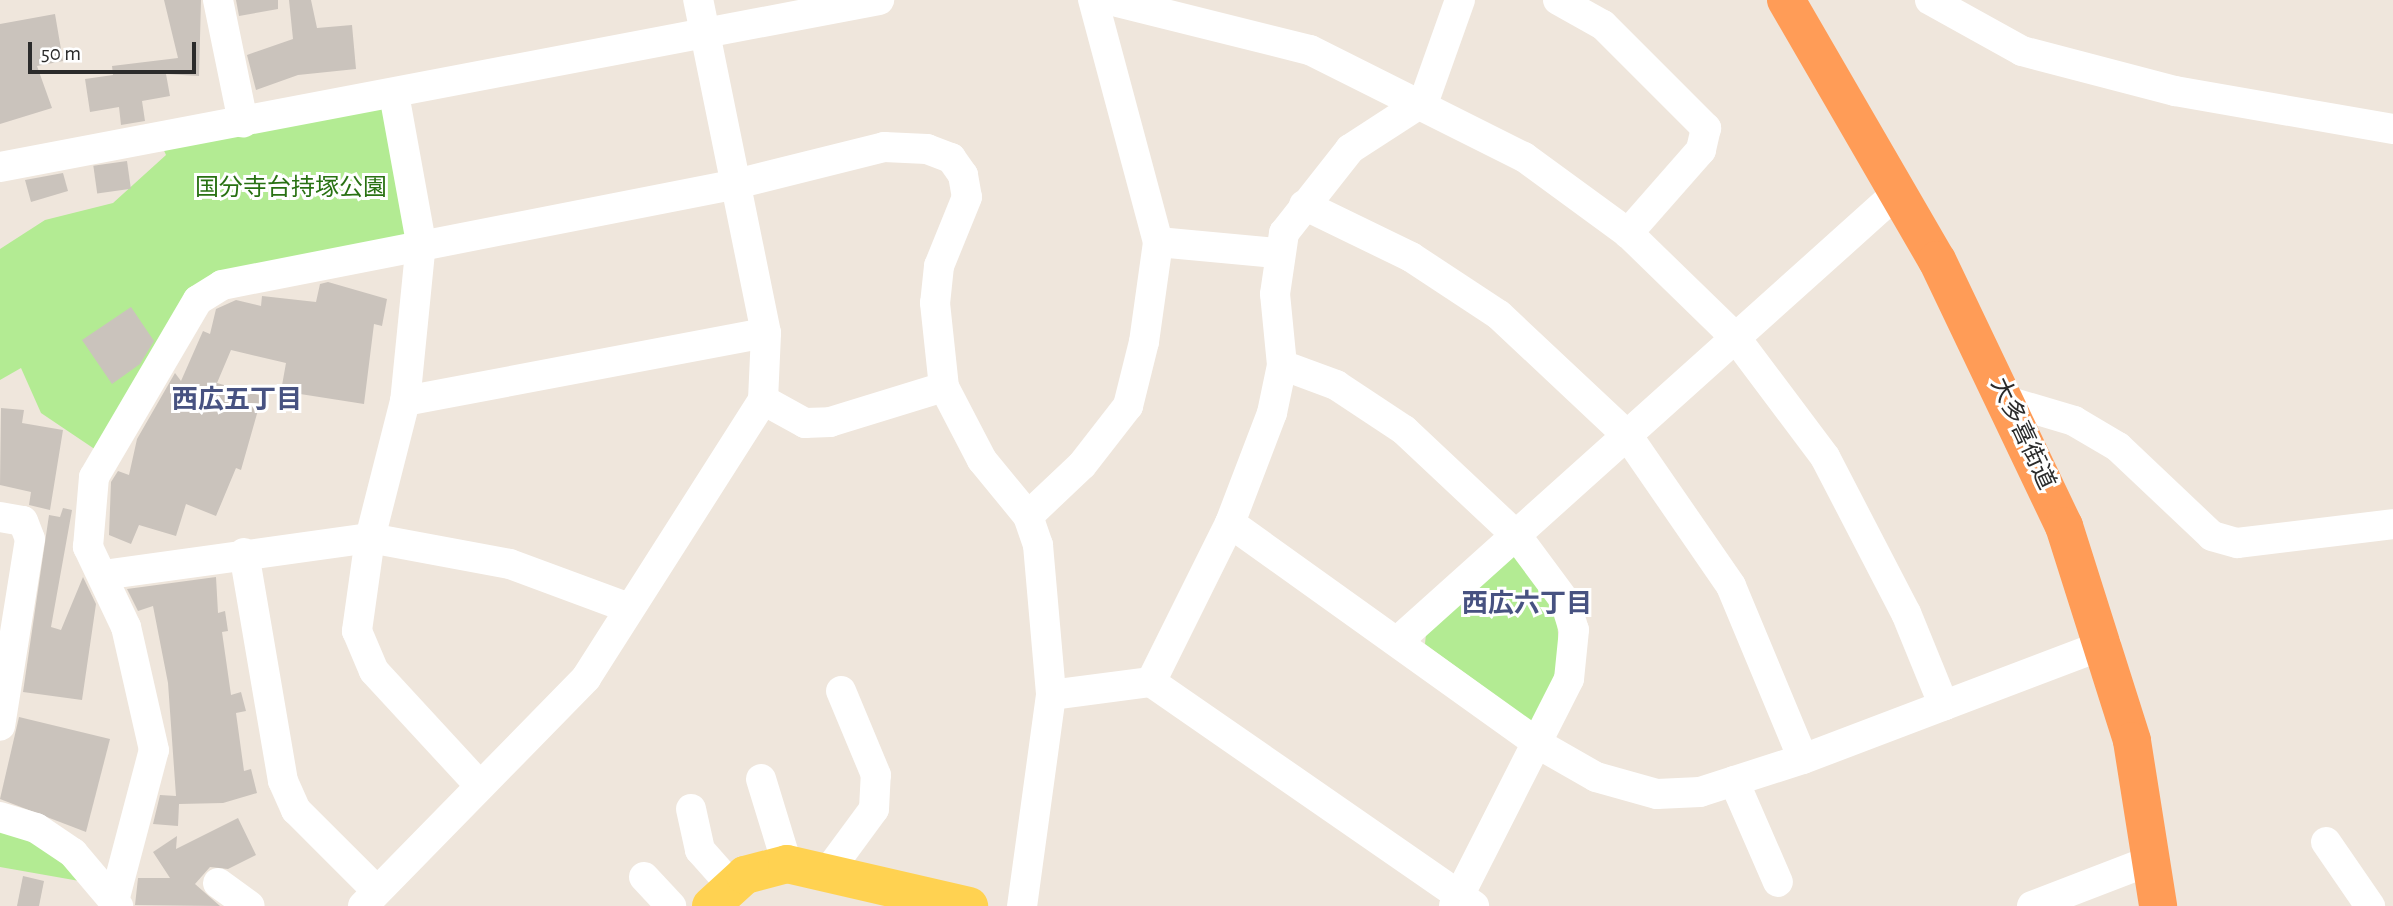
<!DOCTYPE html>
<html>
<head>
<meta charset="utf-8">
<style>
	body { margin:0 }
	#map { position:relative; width:2393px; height:906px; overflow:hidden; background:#efe6dc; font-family:"Alegreya Sans","Noto Sans JP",sans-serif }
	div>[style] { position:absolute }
	.green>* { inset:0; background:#b3eb93 }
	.building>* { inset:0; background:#cac3bc; transform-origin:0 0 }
	.minor>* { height:30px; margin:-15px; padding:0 15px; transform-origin:15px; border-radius:15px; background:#fff }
	.major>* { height:38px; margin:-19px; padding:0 19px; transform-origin:19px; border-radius:19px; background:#ffd251 }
	.highway>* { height:38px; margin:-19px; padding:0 19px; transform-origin:19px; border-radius:19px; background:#ff9c57 }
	span { translate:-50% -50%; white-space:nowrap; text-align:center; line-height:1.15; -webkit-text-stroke:6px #fff; paint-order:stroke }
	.park-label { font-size:24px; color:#297113 }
	.street-label { font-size:24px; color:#2b2b2b }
	.neighbourhood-label { font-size:26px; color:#475281; font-weight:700 }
	.scale { position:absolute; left:28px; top:42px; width:168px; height:32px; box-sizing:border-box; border:4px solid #2b2b2b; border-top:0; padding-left:9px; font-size:21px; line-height:24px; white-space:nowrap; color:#2b2b2b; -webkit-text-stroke:5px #fff; paint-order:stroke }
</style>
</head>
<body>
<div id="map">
	<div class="green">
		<i style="clip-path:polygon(377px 102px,388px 109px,406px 236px,214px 275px,96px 450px,41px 413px,21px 368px,0 380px,0 249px,45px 220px,113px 203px,166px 155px,162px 146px)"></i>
		<i style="clip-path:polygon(1520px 556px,1557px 616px,1560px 670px,1532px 722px,1425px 644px,1426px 634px,1504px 557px)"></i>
		<i style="clip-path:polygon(0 828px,42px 844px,85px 882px,0 867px)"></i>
	</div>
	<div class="building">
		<i style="clip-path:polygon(164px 0,201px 0,199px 76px,166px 74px,170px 96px,142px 101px,145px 121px,121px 125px,119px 107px,90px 112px,85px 79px,113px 75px,112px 66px,178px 58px)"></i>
		<i style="clip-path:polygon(236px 0,278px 0,278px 9px,239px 16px)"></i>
		<i style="clip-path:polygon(289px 0,311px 0,317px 28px,352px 25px,356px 69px,298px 75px,256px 90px,247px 55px,293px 39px)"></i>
		<i style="clip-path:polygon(55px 14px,63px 61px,37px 66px,52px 108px,0 124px,0 24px)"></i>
		<i style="left:127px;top:161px;width:28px;height:34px;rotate:82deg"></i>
		<i style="clip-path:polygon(63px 173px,68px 191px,31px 202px,25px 180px)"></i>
		<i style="clip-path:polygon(328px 282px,387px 299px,382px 326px,374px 324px,364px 404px,281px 391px,286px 363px,231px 350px,217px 383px,262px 396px,241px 470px,236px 468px,216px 516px,186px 504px,176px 536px,139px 525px,131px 544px,109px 535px,111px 482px,118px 471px,129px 475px,137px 439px,175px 373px,181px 381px,203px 331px,210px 334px,216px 309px,236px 300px,261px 306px,262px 296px,316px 302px,320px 284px)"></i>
		<i style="clip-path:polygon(131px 307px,154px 341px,140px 364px,112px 384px,82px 340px)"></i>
		<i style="clip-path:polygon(1px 408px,24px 410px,22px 423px,63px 430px,50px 510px,29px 505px,31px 492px,0 485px)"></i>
		<i style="clip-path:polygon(63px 508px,72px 510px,51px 627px,61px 630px,83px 577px,96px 604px,82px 700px,23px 692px,49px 515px,60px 517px)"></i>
		<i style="clip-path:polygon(216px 577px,218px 613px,225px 611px,228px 631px,222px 632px,231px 695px,241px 692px,246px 711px,236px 713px,244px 771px,251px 769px,257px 793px,223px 803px,179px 804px,178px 826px,153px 824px,160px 795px,176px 796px,168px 683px,153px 606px,138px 611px,127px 589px)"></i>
		<i style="clip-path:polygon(19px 717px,110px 739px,86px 832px,0 799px)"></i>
		<i style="clip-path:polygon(238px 818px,256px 855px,228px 869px,210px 867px,195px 884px,220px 906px,135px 905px,138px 878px,170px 878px,153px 852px,177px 836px,176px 849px)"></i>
		<i style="clip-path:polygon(23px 876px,44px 881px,39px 906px,17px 906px)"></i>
	</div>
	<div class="minor">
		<i style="left:218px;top:0;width:125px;rotate:78.4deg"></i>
		<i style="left:1109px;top:0;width:207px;rotate:14deg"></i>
		<i style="left:1310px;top:50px;width:239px;rotate:26.6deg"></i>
		<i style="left:1524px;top:157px;width:129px;rotate:36.2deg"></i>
		<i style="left:1628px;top:233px;width:149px;rotate:44.2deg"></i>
		<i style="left:1735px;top:337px;width:150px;rotate:53.1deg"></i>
		<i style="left:1825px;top:457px;width:176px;rotate:62.6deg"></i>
		<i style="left:1906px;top:613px;width:100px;rotate:67.8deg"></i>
		<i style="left:1558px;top:0;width:51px;rotate:29.1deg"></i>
		<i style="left:1603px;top:25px;width:146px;rotate:45deg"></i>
		<i style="left:1706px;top:128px;width:23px;rotate:103deg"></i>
		<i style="left:1701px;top:150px;width:111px;rotate:131.3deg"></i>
		<i style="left:1930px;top:0;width:105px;rotate:29deg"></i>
		<i style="left:2022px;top:51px;width:158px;rotate:14.7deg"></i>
		<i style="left:2175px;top:91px;width:221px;rotate:9.9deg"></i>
		<i style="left:394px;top:94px;width:150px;rotate:79.7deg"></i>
		<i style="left:421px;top:242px;width:160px;rotate:95.7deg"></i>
		<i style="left:405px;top:401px;width:141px;rotate:104.3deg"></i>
		<i style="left:370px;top:538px;width:94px;rotate:98deg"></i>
		<i style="left:357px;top:631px;width:43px;rotate:67deg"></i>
		<i style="left:374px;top:671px;width:156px;rotate:47.3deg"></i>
		<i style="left:0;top:167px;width:895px;rotate:-10.76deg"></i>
		<i style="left:1304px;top:205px;width:119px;rotate:25.9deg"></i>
		<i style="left:1411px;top:257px;width:105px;rotate:33.4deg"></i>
		<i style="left:1499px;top:315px;width:175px;rotate:43.2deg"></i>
		<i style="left:1627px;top:435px;width:183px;rotate:55.4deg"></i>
		<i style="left:1731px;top:586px;width:187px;rotate:67.4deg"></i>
		<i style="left:1158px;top:242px;width:119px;rotate:5.3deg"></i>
		<i style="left:1282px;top:365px;width:58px;rotate:20.3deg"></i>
		<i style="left:1336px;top:385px;width:82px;rotate:33.5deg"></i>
		<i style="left:1404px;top:430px;width:154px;rotate:43.2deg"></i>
		<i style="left:1516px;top:535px;width:82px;rotate:53.4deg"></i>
		<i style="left:1565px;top:601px;width:30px;rotate:73deg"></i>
		<i style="left:1574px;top:630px;width:49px;rotate:95.8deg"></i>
		<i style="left:1569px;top:679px;width:254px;rotate:116.9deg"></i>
		<i style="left:763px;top:400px;width:48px;rotate:28.7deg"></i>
		<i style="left:805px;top:423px;width:25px;rotate:-2deg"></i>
		<i style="left:830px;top:422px;width:119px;rotate:-17.1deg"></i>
		<i style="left:405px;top:401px;width:367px;rotate:-10.7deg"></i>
		<i style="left:2007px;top:401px;width:70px;rotate:16.6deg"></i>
		<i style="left:2074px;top:421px;width:51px;rotate:30.6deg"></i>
		<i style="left:2118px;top:447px;width:129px;rotate:43.4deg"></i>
		<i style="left:2212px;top:536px;width:26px;rotate:16deg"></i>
		<i style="left:2237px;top:543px;width:157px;rotate:-6.9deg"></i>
		<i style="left:1028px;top:516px;width:74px;rotate:-43.4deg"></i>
		<i style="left:1082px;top:465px;width:75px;rotate:-52.1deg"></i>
		<i style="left:1128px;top:406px;width:66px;rotate:-76deg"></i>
		<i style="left:1144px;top:342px;width:101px;rotate:-82deg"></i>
		<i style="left:1158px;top:242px;width:251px;rotate:-105deg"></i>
		<i style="left:0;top:517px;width:23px;rotate:10deg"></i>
		<i style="left:23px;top:521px;width:19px;rotate:69deg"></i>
		<i style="left:30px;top:539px;width:189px;rotate:99.1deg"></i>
		<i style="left:1230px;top:523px;width:381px;rotate:35.6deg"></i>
		<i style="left:1540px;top:745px;width:64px;rotate:29.7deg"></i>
		<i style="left:1596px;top:777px;width:63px;rotate:15.6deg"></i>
		<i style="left:1657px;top:794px;width:43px;rotate:-2.7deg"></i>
		<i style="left:1700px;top:792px;width:108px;rotate:-17.8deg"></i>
		<i style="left:1803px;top:759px;width:324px;rotate:-20.8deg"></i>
		<i style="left:244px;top:553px;width:231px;rotate:80.3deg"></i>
		<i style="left:283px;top:781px;width:32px;rotate:66deg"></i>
		<i style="left:296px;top:810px;width:112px;rotate:45deg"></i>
		<i style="left:103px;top:575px;width:270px;rotate:-7.9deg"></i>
		<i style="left:370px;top:538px;width:142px;rotate:10.5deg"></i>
		<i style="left:510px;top:564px;width:127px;rotate:20.3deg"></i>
		<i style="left:1399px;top:640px;width:671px;rotate:-41.92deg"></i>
		<i style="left:1151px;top:682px;width:178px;rotate:-63.6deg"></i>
		<i style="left:1230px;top:523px;width:118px;rotate:-69.1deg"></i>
		<i style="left:1272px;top:413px;width:49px;rotate:-78.2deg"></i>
		<i style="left:1282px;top:365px;width:71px;rotate:-95.6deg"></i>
		<i style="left:1275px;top:294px;width:62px;rotate:-81.6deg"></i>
		<i style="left:1284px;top:233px;width:107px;rotate:-51.8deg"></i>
		<i style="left:1350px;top:149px;width:88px;rotate:-33deg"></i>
		<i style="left:1424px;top:101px;width:107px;rotate:-70.4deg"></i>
		<i style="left:1051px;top:695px;width:101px;rotate:-7.4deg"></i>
		<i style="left:1151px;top:682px;width:393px;rotate:34.7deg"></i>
		<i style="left:761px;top:779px;width:89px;rotate:73deg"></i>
		<i style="left:1734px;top:781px;width:110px;rotate:66.5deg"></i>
		<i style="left:691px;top:809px;width:42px;rotate:77.6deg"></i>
		<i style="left:700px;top:850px;width:48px;rotate:48.4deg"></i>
		<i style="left:0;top:817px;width:38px;rotate:17deg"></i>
		<i style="left:36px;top:828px;width:45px;rotate:34deg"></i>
		<i style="left:73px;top:853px;width:70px;rotate:49.7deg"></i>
		<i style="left:2326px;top:842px;width:78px;rotate:55.5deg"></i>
		<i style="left:827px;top:873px;width:79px;rotate:-53.7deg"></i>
		<i style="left:874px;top:809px;width:34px;rotate:-87deg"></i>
		<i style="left:876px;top:775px;width:91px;rotate:-112.6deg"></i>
		<i style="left:644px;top:877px;width:40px;rotate:47deg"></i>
		<i style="left:218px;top:883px;width:39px;rotate:36deg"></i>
		<i style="left:114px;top:901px;width:156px;rotate:-75.2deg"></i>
		<i style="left:154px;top:750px;width:126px;rotate:-102.8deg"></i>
		<i style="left:126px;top:627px;width:89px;rotate:-115.4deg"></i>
		<i style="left:88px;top:547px;width:70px;rotate:-85.1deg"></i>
		<i style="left:94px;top:477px;width:205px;rotate:-59.6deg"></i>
		<i style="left:198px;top:300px;width:28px;rotate:-32deg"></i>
		<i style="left:222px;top:285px;width:520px;rotate:-11.09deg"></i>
		<i style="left:732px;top:185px;width:157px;rotate:-14deg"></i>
		<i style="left:884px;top:147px;width:43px;rotate:2.7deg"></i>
		<i style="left:927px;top:149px;width:26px;rotate:21deg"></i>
		<i style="left:951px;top:158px;width:21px;rotate:55deg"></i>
		<i style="left:963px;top:175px;width:22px;rotate:80deg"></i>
		<i style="left:967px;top:197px;width:74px;rotate:112.1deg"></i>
		<i style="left:939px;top:266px;width:37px;rotate:96deg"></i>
		<i style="left:935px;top:303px;width:84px;rotate:83.9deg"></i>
		<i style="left:944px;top:387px;width:82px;rotate:62.5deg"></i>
		<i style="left:982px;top:460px;width:72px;rotate:50.6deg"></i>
		<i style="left:1028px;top:516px;width:31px;rotate:71deg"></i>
		<i style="left:1038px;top:545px;width:151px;rotate:85deg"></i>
		<i style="left:1051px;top:695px;width:213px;rotate:97.8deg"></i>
		<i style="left:363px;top:906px;width:319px;rotate:-45.6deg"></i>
		<i style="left:586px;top:678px;width:330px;rotate:-57.5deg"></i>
		<i style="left:763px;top:400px;width:67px;rotate:-87.4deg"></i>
		<i style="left:766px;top:333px;width:340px;rotate:-101.5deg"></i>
		<i style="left:2032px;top:906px;width:129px;rotate:-21deg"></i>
	</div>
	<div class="major">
		<i style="left:711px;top:906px;width:46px;rotate:-42.4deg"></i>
		<i style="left:745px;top:875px;width:43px;rotate:-14.7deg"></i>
		<i style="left:787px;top:864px;width:187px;rotate:13deg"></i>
	</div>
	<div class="highway">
		<i style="left:1786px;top:0;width:301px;rotate:59.9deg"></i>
		<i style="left:1937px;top:260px;width:295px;rotate:64.5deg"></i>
		<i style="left:2064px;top:526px;width:225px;rotate:72.4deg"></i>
		<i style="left:2132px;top:741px;width:167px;rotate:81deg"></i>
	</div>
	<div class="park-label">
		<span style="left:291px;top:189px">国分寺台持塚公園</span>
	</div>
	<div class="street-label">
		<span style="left:2022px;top:434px;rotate:65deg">大多喜街道</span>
	</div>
	<div class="neighbourhood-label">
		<span style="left:237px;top:401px">西広五丁目</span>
		<span style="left:1527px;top:605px">西広六丁目</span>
	</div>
	<div class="scale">50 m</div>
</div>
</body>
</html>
